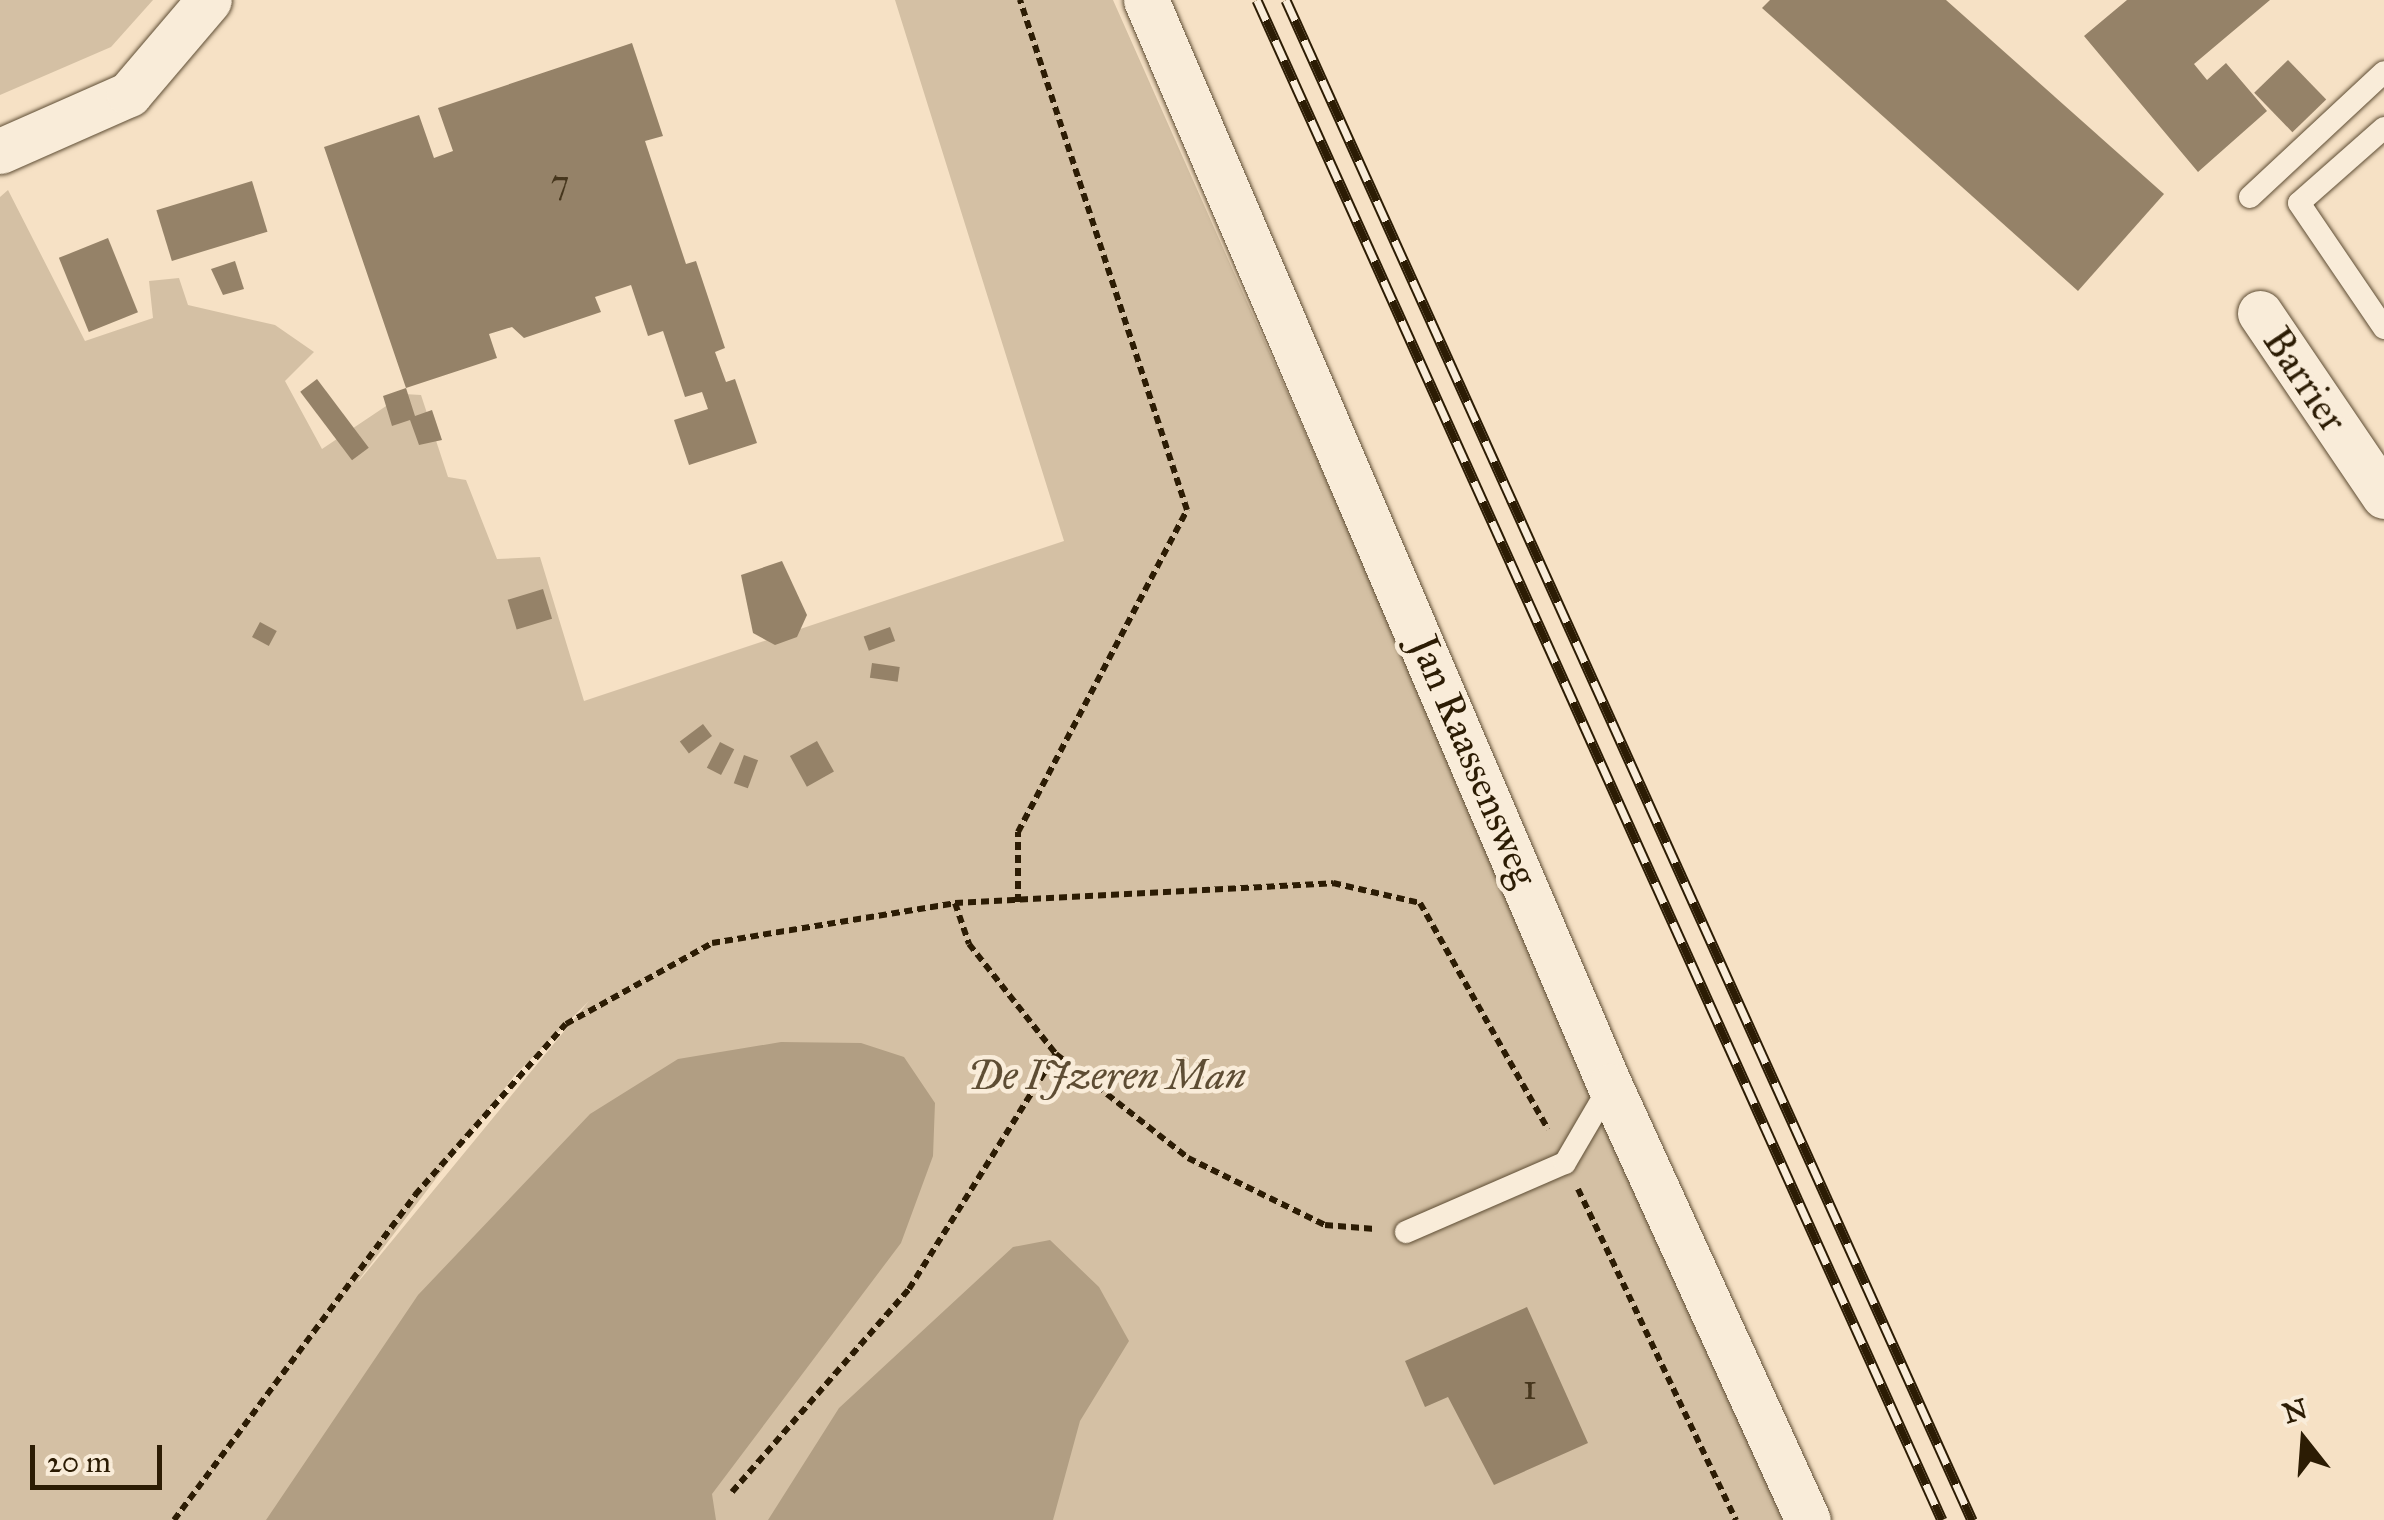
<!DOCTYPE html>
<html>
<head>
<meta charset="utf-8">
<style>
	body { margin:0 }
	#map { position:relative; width:2384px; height:1520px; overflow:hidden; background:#f6e1c5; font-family:"IM FELL Great Primer",serif }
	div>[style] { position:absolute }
	.green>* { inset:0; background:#d4c0a4 }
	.water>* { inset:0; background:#b19e83 }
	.building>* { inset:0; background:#958268; transform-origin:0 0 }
	.path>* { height:6px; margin-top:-3px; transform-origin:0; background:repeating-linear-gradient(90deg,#2c1c04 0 8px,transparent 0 13px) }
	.roads { filter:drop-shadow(0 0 2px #5e4d34) drop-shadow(0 0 2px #5e4d34) }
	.lane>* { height:22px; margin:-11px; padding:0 11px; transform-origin:11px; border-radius:11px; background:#f9ecd9 }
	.street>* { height:45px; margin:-22.5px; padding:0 22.5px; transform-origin:22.5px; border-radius:22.5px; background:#f9ecd9 }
	.rail>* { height:11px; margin-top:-5.5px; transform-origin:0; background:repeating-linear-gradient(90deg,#f9ecd9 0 22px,#2c1c04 0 44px); box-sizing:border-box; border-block:2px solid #2c1c04 }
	span { translate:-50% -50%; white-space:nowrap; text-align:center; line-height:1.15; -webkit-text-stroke:9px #f9ecd9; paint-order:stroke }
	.number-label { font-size:35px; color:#46361d }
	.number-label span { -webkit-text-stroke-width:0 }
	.street-label { font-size:40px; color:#2c1c04 }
	.park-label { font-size:40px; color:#5e4d34; font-style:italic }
	.north { position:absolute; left:2254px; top:1390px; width:100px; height:100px; -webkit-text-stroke:8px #f9ecd9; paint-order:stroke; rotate:343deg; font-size:28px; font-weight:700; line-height:40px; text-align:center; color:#2c1c04 }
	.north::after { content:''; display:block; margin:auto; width:35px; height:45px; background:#2c1c04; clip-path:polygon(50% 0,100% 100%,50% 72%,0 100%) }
	.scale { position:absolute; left:30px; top:1445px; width:132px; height:45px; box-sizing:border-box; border:5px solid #2c1c04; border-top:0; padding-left:12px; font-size:30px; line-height:35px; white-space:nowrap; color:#2c1c04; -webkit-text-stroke:8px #f9ecd9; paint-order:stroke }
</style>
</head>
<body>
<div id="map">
	<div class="green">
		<i style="clip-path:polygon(0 0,153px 0,111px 47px,0 95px)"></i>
		<i style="clip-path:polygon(evenodd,895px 0,1113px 0,1788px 1520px,0 1520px,0 197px,8px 190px,85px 341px,153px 318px,149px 281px,179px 278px,188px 305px,275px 325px,314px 352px,285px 381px,322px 449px,404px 394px,421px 395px,448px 477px,466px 480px,497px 559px,540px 557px,584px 701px,1064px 541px,895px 0,589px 1001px,359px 1281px,358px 1281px,514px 1076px,589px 1001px)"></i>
	</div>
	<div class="water">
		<i style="clip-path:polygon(781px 1042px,861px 1043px,904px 1057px,935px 1103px,933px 1156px,901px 1243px,712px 1494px,716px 1520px,266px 1520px,418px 1295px,590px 1114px,678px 1059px)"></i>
		<i style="clip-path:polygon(1050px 1240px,1099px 1287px,1129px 1341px,1080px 1421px,1053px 1520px,768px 1520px,839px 1408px,1013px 1247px)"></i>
	</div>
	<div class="building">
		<i style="clip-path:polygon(1770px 0,1946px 0,2164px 194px,2078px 291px,1762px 8px)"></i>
		<i style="clip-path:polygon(2127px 0,2270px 0,2194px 64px,2207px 80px,2226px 63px,2267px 111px,2198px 172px,2084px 36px)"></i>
		<i style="clip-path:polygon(632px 43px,663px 136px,645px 141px,686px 264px,696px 261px,725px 348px,715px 352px,726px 382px,735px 379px,757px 443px,689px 465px,674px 420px,708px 409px,702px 392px,685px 397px,663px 331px,648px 336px,631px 285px,595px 297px,601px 312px,524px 338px,512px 327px,489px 334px,497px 358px,406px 388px,324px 147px,419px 115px,434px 158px,453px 151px,438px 108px)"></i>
		<i style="left:2288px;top:60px;width:55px;height:47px;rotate:46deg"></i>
		<i style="left:252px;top:181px;width:53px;height:100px;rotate:73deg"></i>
		<i style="left:108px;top:238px;width:80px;height:53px;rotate:68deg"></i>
		<i style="clip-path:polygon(235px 261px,244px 289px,223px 295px,211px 269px)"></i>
		<i style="left:317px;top:379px;width:86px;height:21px;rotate:53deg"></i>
		<i style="clip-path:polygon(406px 388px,415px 416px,432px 410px,442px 440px,419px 445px,410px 420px,392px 426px,383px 396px)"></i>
		<i style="clip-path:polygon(782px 561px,807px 615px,797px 637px,775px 645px,753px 633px,741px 575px)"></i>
		<i style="left:543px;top:589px;width:31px;height:37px;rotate:73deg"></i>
		<i style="left:260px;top:622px;width:19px;height:17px;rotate:28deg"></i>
		<i style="left:890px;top:627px;width:15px;height:28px;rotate:70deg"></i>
		<i style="left:872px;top:663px;width:28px;height:15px;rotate:8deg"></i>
		<i style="left:703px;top:724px;width:15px;height:29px;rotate:53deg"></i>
		<i style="left:817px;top:741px;width:35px;height:31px;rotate:61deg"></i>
		<i style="left:720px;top:742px;width:16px;height:29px;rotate:27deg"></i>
		<i style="left:744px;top:755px;width:15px;height:30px;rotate:20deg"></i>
		<i style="clip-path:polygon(1527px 1307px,1588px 1443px,1494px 1485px,1448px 1397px,1425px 1407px,1405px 1361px)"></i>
	</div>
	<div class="path">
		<i style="left:1018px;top:902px;width:70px;rotate:-90deg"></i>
		<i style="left:1018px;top:832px;width:364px;rotate:-62.3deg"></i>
		<i style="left:1187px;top:510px;width:537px;rotate:-108.13deg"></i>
		<i style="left:955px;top:903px;width:43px;rotate:71.1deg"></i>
		<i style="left:969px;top:944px;width:140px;rotate:51.7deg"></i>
		<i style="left:1056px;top:1054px;width:168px;rotate:38.2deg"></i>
		<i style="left:1188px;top:1158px;width:153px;rotate:26.1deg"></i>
		<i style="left:1325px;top:1225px;width:50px;rotate:4.6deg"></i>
		<i style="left:1578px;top:1189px;width:367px;rotate:64.5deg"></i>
		<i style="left:732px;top:1492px;width:269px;rotate:-48.9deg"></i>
		<i style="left:909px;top:1289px;width:277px;rotate:-58deg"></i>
		<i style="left:174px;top:1520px;width:405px;rotate:-53.4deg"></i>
		<i style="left:415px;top:1195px;width:228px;rotate:-48.6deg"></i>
		<i style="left:566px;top:1024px;width:167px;rotate:-29deg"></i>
		<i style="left:712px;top:943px;width:246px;rotate:-9.3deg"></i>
		<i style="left:955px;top:903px;width:379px;rotate:-3deg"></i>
		<i style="left:1333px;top:883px;width:89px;rotate:12.9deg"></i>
		<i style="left:1420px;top:903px;width:260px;rotate:60.5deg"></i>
	</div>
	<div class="roads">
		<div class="lane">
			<i style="left:2384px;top:128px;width:113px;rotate:138.6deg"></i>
			<i style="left:2299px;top:203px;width:151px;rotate:55.8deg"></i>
			<i style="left:2250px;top:197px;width:183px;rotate:-43deg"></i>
			<i style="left:1406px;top:1232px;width:173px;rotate:-23.5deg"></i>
			<i style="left:1565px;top:1163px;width:89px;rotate:-59.7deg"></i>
		</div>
		<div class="street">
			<i style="left:1146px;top:0;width:1181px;rotate:66.87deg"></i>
			<i style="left:1610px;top:1086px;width:477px;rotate:65.5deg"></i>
			<i style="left:0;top:151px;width:141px;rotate:-23.8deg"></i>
			<i style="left:129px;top:94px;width:123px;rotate:-49.6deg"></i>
			<i style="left:2260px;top:313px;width:221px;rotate:55.9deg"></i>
		</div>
	</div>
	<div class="rail">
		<i style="left:1257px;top:0;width:1667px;rotate:65.74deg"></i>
		<i style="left:1286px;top:0;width:1668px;rotate:65.71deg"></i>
	</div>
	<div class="number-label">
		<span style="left:560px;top:183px">7</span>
		<span style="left:1530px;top:1388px">1</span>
	</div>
	<div class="street-label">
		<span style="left:2305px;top:380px;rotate:56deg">Barrier</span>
		<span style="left:1474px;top:761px;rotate:67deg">Jan Raassensweg</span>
	</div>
	<div class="park-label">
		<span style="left:1107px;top:1076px">De IJzeren Man</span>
	</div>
	<div class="north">N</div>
	<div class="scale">20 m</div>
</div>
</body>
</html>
